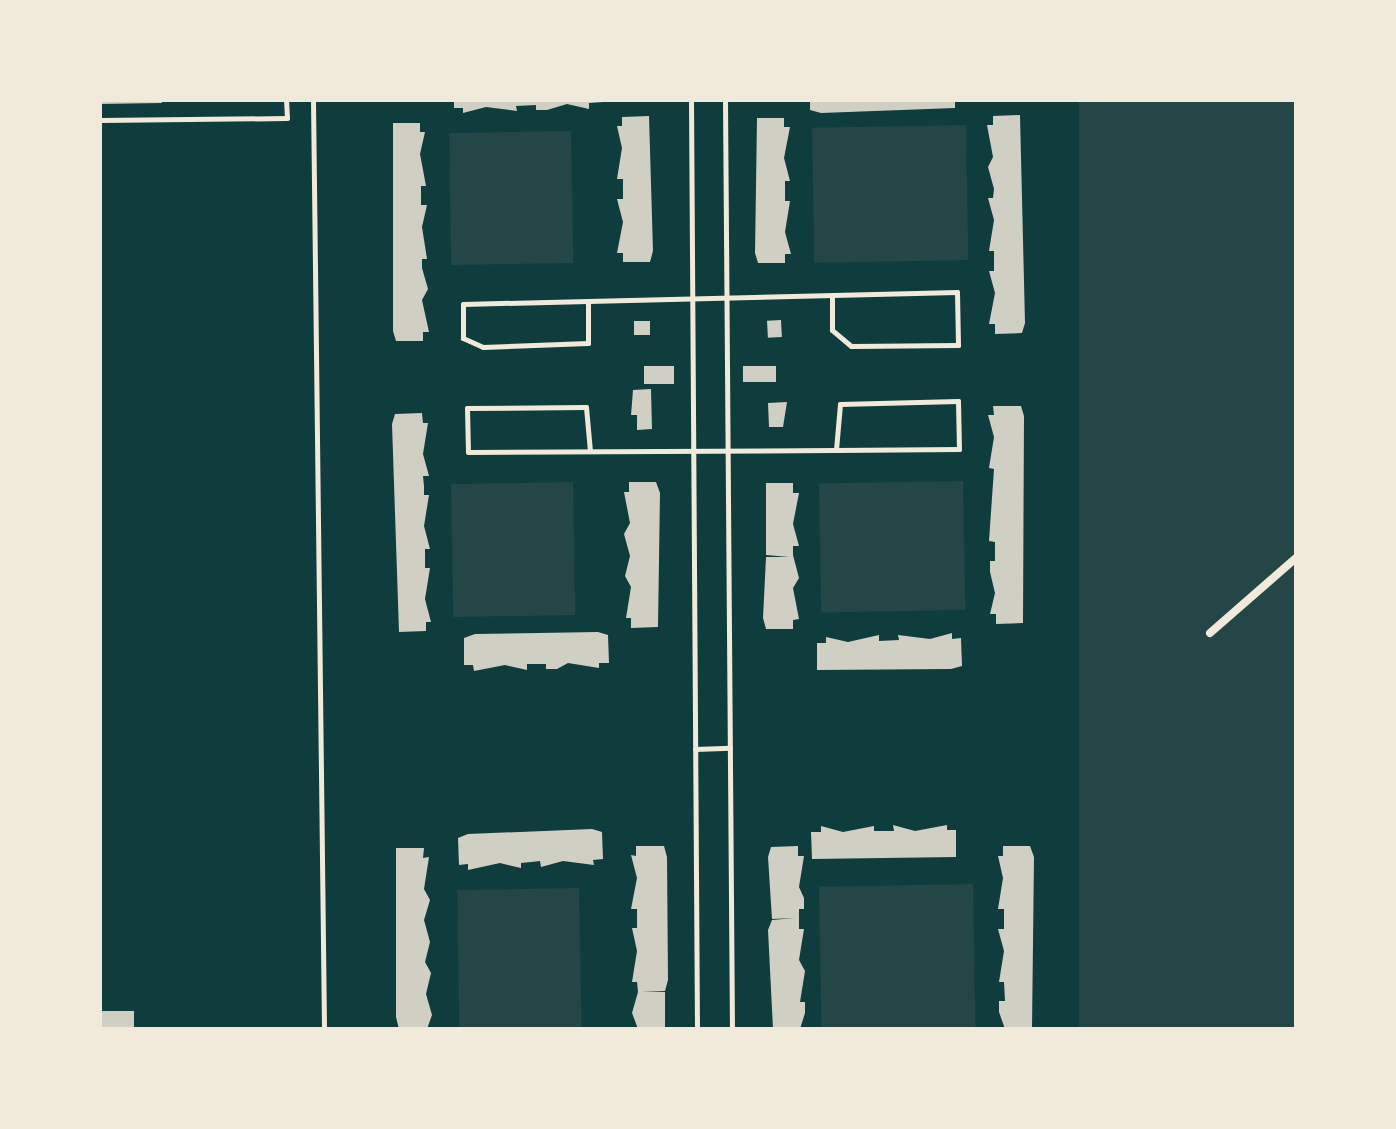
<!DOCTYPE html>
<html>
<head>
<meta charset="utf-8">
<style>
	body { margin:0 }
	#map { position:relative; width:1396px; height:1129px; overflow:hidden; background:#0f3d3e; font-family:"Roboto Condensed",sans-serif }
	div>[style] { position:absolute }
	.green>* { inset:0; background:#244646; transform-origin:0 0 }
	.building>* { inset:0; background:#cfcfc3; transform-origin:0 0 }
	.service>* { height:5px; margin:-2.5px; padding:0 2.5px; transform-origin:2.5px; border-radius:2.5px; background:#f1e9da }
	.minor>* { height:8px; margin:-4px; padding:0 4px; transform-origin:4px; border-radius:4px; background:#f1e9da }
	span { translate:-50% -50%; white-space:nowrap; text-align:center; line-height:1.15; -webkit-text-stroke:6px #f1e9da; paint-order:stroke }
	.frame { position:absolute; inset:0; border:102px solid #f1e9da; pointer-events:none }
</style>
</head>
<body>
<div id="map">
	<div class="green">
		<i style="left:1079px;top:100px;width:217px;height:929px"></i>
		<i style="left:966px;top:125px;width:135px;height:154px;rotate:89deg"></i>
		<i style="left:571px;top:131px;width:132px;height:122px;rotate:89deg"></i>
		<i style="left:963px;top:481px;width:129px;height:144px;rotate:89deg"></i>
		<i style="left:573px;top:482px;width:133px;height:122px;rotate:89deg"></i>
		<i style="left:973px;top:884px;width:145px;height:154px;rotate:89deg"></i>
		<i style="left:579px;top:888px;width:141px;height:122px;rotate:89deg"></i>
	</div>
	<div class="building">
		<i style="clip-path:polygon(100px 100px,162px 100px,162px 103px,100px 104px)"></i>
		<i style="clip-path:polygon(454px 100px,603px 100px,603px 102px,589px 103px,589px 109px,567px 104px,547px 110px,536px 110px,536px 105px,516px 106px,517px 111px,486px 107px,463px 113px,463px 108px,454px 108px)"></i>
		<i style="clip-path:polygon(810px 100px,955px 100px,955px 108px,821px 113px,810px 110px)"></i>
		<i style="clip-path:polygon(1020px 115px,1025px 323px,1022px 333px,995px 334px,995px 324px,989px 324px,995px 293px,989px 271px,994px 271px,994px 251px,989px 251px,994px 220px,988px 198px,993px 198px,994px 189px,988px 167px,993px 157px,987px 125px,993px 125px,993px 116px)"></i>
		<i style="clip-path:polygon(649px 116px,653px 251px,650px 262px,623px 262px,623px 253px,617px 253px,623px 222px,617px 199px,623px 199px,623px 179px,617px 179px,622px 148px,617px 126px,622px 126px,622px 117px)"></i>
		<i style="clip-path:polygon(757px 118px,784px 118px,784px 127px,790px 127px,784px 158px,790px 181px,785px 181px,785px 201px,790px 201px,785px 232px,791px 254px,785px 254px,785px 263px,758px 263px,755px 253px)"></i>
		<i style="clip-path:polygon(393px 123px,420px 123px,420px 132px,425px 132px,420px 154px,426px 186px,421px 186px,421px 205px,427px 205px,422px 227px,427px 259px,422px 259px,422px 268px,428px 289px,422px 300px,429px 332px,423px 332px,423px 341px,396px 341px,393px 331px)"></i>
		<i style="left:781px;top:320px;width:17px;height:14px;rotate:87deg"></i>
		<i style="left:650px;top:321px;width:14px;height:16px;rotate:90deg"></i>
		<i style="left:674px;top:366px;width:18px;height:30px;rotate:90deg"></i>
		<i style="left:776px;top:366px;width:16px;height:33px;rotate:90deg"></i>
		<i style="clip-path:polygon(651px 389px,652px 429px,637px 430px,637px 415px,631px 415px,633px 390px)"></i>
		<i style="clip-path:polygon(787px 402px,783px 427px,769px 427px,768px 403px)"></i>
		<i style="clip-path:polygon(993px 406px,1021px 406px,1024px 416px,1023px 623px,996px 624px,996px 614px,990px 614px,995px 593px,990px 572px,990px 561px,995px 561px,995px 542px,989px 541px,994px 469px,989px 468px,994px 437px,988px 415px,994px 415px)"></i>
		<i style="clip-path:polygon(422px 413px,423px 423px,428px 423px,423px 454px,429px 476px,423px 476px,424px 486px,424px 495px,429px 495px,424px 526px,430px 549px,425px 549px,425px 568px,430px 568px,425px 599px,431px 622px,426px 622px,426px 631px,399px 632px,392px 424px,395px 414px)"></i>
		<i style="clip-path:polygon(629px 482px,656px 482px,660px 493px,658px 627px,631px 628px,631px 618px,626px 618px,631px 587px,625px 576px,630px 556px,624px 534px,630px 523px,624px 492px,629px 492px)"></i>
		<i style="clip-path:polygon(766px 483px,793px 483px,793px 493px,799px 493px,793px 524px,799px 546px,793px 546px,793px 555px,799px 578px,793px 588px,799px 619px,793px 620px,793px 629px,766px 629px,763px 618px,766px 557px,789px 557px,766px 555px)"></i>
		<i style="clip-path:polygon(598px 632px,608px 635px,609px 663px,599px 663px,599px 668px,568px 663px,557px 669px,546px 669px,546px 664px,527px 664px,527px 670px,505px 665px,474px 671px,473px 665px,464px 665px,464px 638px,475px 634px)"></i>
		<i style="clip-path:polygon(952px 633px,952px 639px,961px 638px,962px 666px,951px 669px,817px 670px,817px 643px,826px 643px,826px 637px,848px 642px,879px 635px,879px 641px,899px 640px,898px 635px,930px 639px)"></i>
		<i style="clip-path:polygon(893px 825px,915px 831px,947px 825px,947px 830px,956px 830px,956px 857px,812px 859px,811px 832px,821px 832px,821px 826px,843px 832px,874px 826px,874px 831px,894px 831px)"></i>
		<i style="clip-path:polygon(592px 829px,602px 832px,603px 859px,593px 860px,594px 865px,563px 861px,541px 867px,540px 861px,531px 862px,521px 863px,521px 868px,500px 863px,468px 870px,468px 864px,459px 865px,458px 838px,468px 834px)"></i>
		<i style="clip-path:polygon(636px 846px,664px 846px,667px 857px,668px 980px,665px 991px,642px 991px,665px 992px,665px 1029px,638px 1029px,632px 1013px,638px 992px,637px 982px,632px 982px,637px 951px,632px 928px,637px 928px,637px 909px,631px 909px,637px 878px,631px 855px,636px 856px)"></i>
		<i style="clip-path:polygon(798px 846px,798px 856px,804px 856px,799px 887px,804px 898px,804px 909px,799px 909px,799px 929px,804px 929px,799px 960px,805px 971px,800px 1002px,805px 1002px,805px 1013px,800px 1029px,773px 1029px,768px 930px,772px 920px,795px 918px,772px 919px,768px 857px,771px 847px)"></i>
		<i style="clip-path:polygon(1003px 846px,1030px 846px,1034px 857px,1032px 1029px,1005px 1029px,999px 1012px,999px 1001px,1005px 1001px,1004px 982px,999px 982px,1004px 951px,998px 929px,1004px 929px,1004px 909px,998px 909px,1003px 878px,998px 856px,1003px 856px)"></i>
		<i style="clip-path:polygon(396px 848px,424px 848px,423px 858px,429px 857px,424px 889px,430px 900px,424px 920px,430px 942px,425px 962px,431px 973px,426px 994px,432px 1015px,427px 1029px,399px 1029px,396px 1017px)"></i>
		<i style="left:100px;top:1011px;width:34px;height:18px"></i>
	</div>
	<div class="service">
		<i style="left:313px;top:100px;width:929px;rotate:89.32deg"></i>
		<i style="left:691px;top:100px;width:929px;rotate:89.63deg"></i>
		<i style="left:725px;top:100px;width:929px;rotate:89.57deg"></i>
		<i style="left:100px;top:120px;width:187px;rotate:-0.6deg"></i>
		<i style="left:287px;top:118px;width:18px;rotate:-93deg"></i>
		<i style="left:588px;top:301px;width:42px;rotate:90deg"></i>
		<i style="left:588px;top:343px;width:105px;rotate:177.8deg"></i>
		<i style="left:483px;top:347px;width:22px;rotate:-156deg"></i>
		<i style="left:463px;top:338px;width:34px;rotate:-90deg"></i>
		<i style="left:463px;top:304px;width:125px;rotate:-1.4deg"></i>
		<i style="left:588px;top:301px;width:369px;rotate:-1.4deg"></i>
		<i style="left:957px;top:292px;width:53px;rotate:88.9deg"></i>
		<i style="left:958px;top:345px;width:107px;rotate:179.5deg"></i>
		<i style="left:851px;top:346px;width:25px;rotate:-140deg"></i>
		<i style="left:832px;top:330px;width:35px;rotate:-90deg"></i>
		<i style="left:590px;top:451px;width:44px;rotate:-95.2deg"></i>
		<i style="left:586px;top:407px;width:119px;rotate:179.5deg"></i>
		<i style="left:467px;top:408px;width:44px;rotate:88.7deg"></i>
		<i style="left:468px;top:452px;width:368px;rotate:-0.3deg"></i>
		<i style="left:836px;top:450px;width:123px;rotate:-0.5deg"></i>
		<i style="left:959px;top:449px;width:48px;rotate:-91.2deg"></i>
		<i style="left:958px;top:401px;width:118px;rotate:178.5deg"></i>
		<i style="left:840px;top:404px;width:46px;rotate:95deg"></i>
		<i style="left:695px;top:749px;width:35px;rotate:-2deg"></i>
	</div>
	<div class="minor">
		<i style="left:1210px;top:633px;width:114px;rotate:-41.1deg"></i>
	</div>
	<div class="frame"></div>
</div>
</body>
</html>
